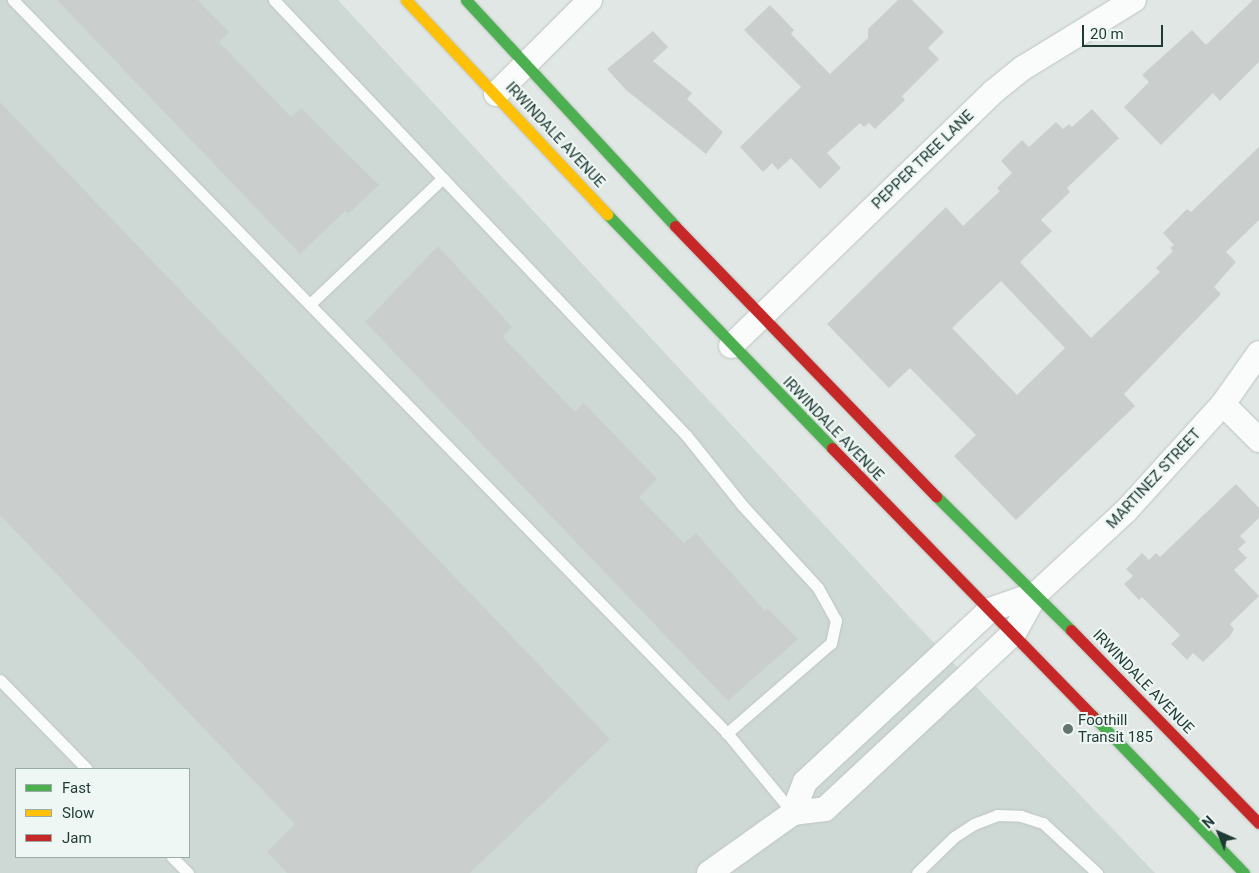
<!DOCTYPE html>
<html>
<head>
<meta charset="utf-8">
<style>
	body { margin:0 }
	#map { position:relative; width:1259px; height:873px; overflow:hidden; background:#e1e7e4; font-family:Roboto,sans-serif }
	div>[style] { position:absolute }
	.built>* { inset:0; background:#ced9d5 }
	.building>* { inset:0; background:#cacfcd }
	.roads { filter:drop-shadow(0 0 1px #bec4c1) drop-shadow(0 0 1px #bec4c1) }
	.lane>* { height:11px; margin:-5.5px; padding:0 5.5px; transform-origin:5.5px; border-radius:5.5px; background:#fafbfb }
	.street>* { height:24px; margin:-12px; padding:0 12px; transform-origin:12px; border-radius:12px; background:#fafbfb }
	.fast>* { height:11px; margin:-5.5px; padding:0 5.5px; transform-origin:5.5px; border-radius:5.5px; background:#4caf50 }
	.slow>* { height:11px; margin:-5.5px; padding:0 5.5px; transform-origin:5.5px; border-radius:5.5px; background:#ffc107 }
	.jam>* { height:11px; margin:-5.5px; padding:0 5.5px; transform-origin:5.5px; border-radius:5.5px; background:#c62828 }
	.dots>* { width:14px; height:14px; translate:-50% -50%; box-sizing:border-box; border:2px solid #eef7f3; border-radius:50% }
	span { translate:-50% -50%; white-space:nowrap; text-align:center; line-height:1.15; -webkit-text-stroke:4px #eef7f3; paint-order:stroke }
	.street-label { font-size:15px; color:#1f3935 }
	.poi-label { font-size:15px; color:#1f3935 }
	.left { translate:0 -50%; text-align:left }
	.legend { position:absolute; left:15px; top:768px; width:175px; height:90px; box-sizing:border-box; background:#eef7f3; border:1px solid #9baba7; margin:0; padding:6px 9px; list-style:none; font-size:15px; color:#1f3935 }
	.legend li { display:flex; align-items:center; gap:10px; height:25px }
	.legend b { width:25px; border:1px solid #9baba7 }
	.north { position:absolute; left:1194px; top:808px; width:50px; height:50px; -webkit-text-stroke:4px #eef7f3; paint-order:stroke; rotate:316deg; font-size:14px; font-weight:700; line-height:20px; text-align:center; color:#1f3935 }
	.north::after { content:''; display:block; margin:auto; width:18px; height:22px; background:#1f3935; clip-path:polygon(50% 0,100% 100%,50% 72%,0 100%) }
	.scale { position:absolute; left:1082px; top:25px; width:81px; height:22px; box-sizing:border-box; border:2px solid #1f3935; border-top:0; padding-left:6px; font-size:15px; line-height:18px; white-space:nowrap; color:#1f3935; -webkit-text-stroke:4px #eef7f3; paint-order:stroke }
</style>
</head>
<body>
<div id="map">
	<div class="built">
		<i style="clip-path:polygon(evenodd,0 0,338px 0,915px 623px,1155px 873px,0 873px,0 0,16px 769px,189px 769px,189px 857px,16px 857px,16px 769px)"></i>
	</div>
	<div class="building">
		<i style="clip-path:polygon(57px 0,198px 0,229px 32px,219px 42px,291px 117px,301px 108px,379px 185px,348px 214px,345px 211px,300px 254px)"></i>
		<i style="clip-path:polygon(898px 0,912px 0,944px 32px,928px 48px,939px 59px,902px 96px,905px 100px,875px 129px,869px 123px,864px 127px,860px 123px,827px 153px,841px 168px,820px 189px,791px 158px,778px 170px,772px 163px,763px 172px,740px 147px,801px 87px,744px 30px,770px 5px,794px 30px,791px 34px,830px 74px,868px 38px,868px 29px)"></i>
		<i style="clip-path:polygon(1253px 0,1259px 0,1259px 62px,1220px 101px,1213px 93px,1161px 145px,1124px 107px,1149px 82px,1142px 75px,1192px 30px,1206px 45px)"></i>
		<i style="clip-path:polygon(653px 31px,668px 47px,653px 61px,692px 93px,687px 99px,723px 132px,706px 154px,626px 90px,607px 69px)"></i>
		<i style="clip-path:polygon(0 102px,610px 739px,470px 873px,287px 873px,267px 852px,295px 824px,0 515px)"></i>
		<i style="clip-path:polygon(evenodd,1092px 109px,1119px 138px,1067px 188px,1070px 192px,1041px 220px,1052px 231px,1020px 262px,1091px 338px,1160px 272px,1156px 268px,1173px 251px,1170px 248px,1174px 245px,1163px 233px,1187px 209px,1191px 212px,1259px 147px,1259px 220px,1226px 252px,1236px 262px,1214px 287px,1221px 294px,1124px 394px,1135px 406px,1016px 520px,954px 456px,976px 435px,910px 368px,889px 388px,827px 324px,946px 207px,963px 226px,1000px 191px,997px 188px,1012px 173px,1001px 161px,1022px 140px,1029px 147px,1056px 122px,1063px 129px,1069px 124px,1072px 127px,1092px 109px,1001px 281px,1065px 348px,1017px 395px,952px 328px,1001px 281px)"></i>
		<i style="clip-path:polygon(438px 246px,512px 327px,503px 337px,575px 412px,584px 403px,657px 479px,639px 497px,684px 543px,696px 533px,765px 611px,768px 609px,798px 639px,728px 701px,365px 322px)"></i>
		<i style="clip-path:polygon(1236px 484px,1259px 508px,1259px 518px,1240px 536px,1246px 542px,1238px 549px,1247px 558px,1234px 570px,1259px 596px,1230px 624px,1234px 629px,1230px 636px,1203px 662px,1193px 653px,1187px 660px,1171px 644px,1180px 635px,1142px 597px,1139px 600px,1124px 584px,1133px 576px,1126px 569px,1142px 553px,1149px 560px,1156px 553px,1160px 557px)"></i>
	</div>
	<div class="roads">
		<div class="lane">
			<i style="left:13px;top:0;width:1023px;rotate:45.75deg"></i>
			<i style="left:727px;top:733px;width:104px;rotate:50.5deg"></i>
			<i style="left:274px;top:0;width:599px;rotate:46.56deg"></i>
			<i style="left:686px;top:435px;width:90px;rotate:51.3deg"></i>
			<i style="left:742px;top:505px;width:113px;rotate:47.5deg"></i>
			<i style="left:818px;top:588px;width:37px;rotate:61deg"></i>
			<i style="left:836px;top:620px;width:24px;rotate:102deg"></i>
			<i style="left:831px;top:643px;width:138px;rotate:139.1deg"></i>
			<i style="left:310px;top:304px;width:183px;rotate:-43.5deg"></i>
			<i style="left:0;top:680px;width:124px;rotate:45.7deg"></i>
			<i style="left:172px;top:857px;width:23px;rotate:45deg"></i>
			<i style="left:917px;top:873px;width:52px;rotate:-44.2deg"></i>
			<i style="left:954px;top:837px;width:24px;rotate:-33deg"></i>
			<i style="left:974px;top:824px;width:25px;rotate:-21deg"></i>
			<i style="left:997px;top:815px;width:24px;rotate:2deg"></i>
			<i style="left:1021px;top:816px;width:23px;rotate:18deg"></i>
			<i style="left:1043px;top:823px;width:74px;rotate:42.8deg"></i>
		</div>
		<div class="street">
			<i style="left:496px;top:94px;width:133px;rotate:-45deg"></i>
			<i style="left:731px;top:346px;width:365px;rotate:-44.1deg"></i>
			<i style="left:993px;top:92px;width:38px;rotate:-39deg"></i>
			<i style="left:1023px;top:68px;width:130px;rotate:-31.5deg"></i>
			<i style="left:1223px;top:404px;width:51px;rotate:45deg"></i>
			<i style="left:793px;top:813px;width:33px;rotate:-69deg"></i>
			<i style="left:805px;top:782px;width:253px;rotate:-42.9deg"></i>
			<i style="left:990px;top:610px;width:49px;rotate:-19.2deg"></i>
			<i style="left:709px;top:873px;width:103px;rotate:-35.5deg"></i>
			<i style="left:793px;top:813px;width:32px;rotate:-7deg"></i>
			<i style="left:825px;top:809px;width:258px;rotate:-43deg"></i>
			<i style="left:1014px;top:633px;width:45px;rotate:-60.6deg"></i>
			<i style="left:1036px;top:594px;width:121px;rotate:-42.7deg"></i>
			<i style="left:1125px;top:512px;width:146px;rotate:-47.8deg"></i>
			<i style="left:1223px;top:404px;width:62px;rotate:-54.8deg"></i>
		</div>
		<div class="fast">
			<i style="left:466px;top:0;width:308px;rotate:47.2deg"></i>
			<i style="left:607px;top:214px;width:325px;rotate:46.1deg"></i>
			<i style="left:936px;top:496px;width:190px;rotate:44.8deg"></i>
			<i style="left:1093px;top:716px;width:218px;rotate:46.1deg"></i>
		</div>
		<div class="slow">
			<i style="left:406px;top:0;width:294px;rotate:46.8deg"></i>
		</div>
		<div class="jam">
			<i style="left:675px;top:226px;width:376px;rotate:46deg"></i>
			<i style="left:832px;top:448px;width:374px;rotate:45.8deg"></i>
			<i style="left:1071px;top:630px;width:269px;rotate:45.8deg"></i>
		</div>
	</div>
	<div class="dots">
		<i style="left:1068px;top:729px;background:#637672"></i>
	</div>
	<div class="street-label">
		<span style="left:555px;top:135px;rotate:47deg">IRWINDALE AVENUE</span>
		<span style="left:923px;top:160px;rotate:-44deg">PEPPER TREE LANE</span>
		<span style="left:833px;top:429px;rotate:46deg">IRWINDALE AVENUE</span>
		<span style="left:1154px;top:479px;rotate:-47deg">MARTINEZ STREET</span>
		<span style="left:1143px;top:682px;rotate:46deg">IRWINDALE AVENUE</span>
	</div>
	<div class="poi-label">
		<span class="left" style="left:1078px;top:729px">Foothill<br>Transit 185</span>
	</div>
	<ul class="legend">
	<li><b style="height:6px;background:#4caf50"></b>Fast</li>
	<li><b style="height:6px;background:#ffc107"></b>Slow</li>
	<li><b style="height:6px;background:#c62828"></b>Jam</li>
	</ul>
	<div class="north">N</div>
	<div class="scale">20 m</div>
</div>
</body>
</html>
